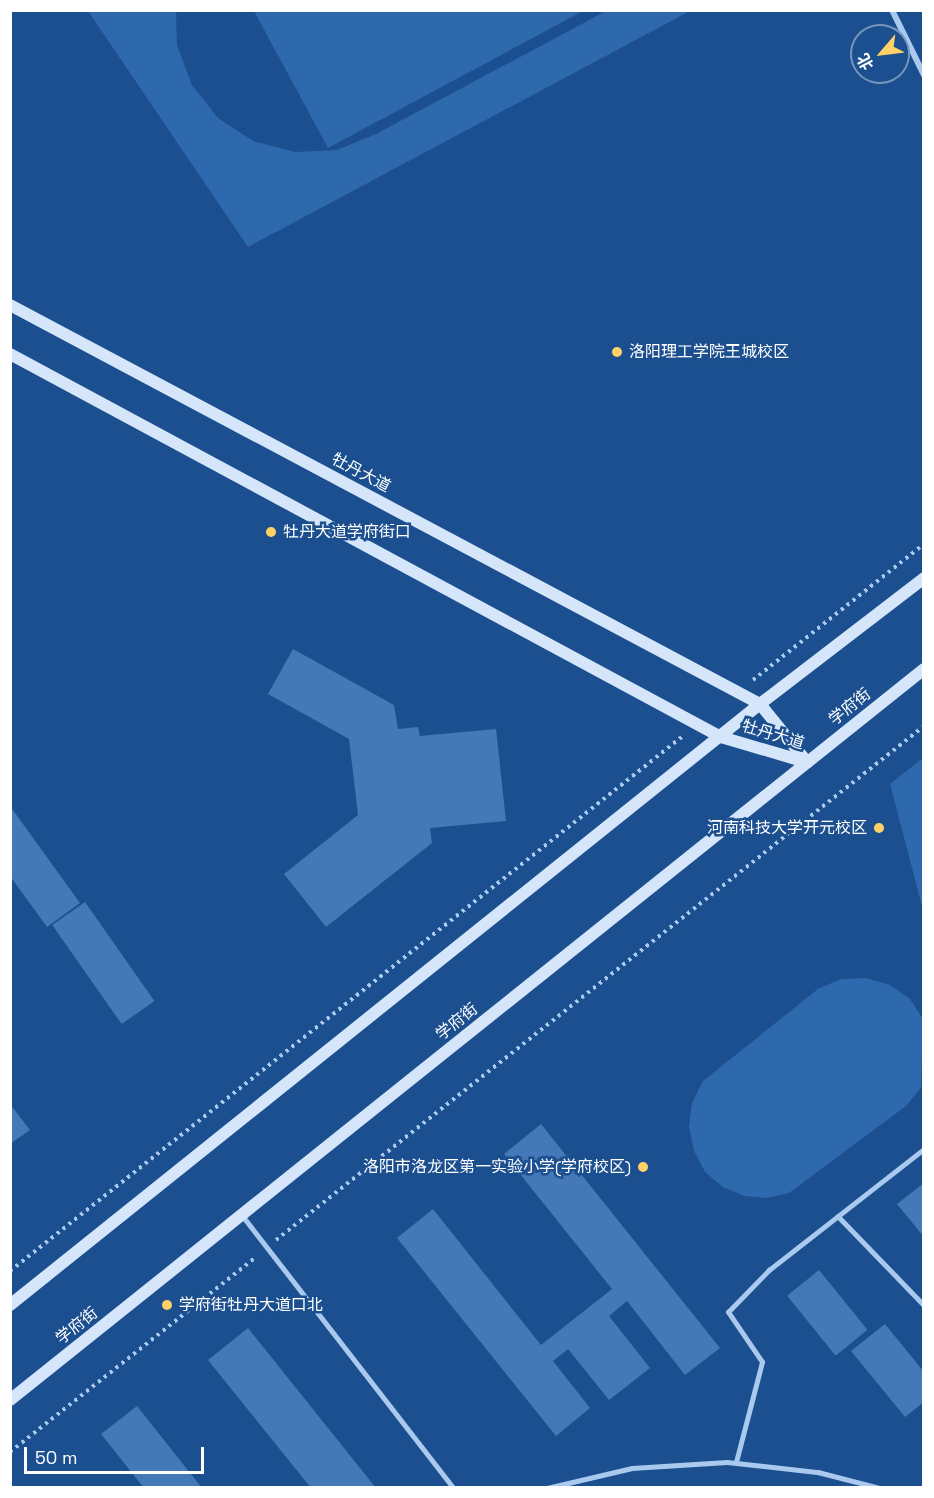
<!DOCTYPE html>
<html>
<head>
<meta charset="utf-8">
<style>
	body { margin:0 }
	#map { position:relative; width:934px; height:1498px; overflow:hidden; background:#1b4f8f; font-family:"Space Grotesk","Noto Sans SC",sans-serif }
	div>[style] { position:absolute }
	.green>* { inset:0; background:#2e69ad }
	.building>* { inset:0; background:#4478b7; transform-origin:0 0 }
	.path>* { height:4px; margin-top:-2px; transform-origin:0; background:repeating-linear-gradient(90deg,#a9c9ee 0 3px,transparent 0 7.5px) }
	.lane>* { height:4.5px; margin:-2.25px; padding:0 2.25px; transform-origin:2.25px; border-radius:2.25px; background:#a9c9ee }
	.street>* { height:6px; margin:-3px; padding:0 3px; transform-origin:3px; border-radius:3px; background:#a9c9ee }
	.secondary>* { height:12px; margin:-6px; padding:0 6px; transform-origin:6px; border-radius:6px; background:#d6e6fa }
	.dots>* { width:16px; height:16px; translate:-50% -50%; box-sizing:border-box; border:3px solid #1b4f8f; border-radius:50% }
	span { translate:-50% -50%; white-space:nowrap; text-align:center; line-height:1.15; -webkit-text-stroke:5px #1b4f8f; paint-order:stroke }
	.poi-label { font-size:16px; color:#fff }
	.left { translate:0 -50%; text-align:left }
	.right { translate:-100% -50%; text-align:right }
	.street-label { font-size:16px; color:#fff }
	.frame { position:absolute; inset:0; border:12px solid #fff; pointer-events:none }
	.north { position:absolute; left:850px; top:24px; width:60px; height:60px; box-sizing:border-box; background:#1b4f8f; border:2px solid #7695bc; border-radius:50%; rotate:242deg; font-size:16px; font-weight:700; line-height:24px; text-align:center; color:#fff }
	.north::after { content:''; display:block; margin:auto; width:21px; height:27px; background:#ffd166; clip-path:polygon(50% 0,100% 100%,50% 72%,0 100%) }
	.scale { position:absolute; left:24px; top:1447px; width:180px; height:27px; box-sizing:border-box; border:3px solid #fff; border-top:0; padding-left:8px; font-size:18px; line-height:21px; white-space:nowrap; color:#fff; -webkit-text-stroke:4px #1b4f8f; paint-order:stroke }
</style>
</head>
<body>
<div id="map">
	<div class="green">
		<i style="clip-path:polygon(88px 11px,176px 11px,177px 45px,192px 85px,218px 118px,253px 141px,295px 152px,337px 150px,376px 134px,606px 11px,690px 11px,248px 247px)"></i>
		<i style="clip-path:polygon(254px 11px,583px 11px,328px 148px)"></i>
		<i style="clip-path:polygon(923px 758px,923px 910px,890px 784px)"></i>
		<i style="clip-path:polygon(866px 978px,890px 985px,910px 999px,923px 1019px,921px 1088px,906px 1106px,789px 1193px,767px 1198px,744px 1196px,723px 1187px,705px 1172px,694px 1151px,689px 1127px,692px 1103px,703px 1081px,818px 989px,841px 979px)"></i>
	</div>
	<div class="building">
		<i style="clip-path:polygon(293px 649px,394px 705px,398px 729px,418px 727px,420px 736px,496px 729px,506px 821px,430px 828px,432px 843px,326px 927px,284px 874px,358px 815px,349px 739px,268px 694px)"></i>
		<i style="clip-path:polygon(10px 806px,80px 903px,47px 927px,10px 876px)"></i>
		<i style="left:85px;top:902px;width:121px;height:40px;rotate:55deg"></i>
		<i style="clip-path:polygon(10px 1104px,30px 1130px,10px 1144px)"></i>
		<i style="clip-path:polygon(541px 1124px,720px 1348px,685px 1375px,627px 1301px,609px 1316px,650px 1368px,609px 1400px,568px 1349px,553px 1361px,590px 1408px,556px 1436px,397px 1238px,433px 1209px,541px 1345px,612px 1289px,504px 1154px)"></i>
		<i style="clip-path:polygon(924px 1183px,924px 1237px,897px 1204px)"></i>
		<i style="left:819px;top:1270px;width:77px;height:41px;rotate:51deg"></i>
		<i style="clip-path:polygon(885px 1324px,924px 1372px,924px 1402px,905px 1417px,851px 1351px)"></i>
		<i style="clip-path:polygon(248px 1328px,376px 1488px,311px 1488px,208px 1360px)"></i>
		<i style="clip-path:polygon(137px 1406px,202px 1488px,144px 1488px,101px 1434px)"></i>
	</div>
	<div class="path">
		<i style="left:753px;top:680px;width:218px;rotate:-38.5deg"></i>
		<i style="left:276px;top:1240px;width:827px;rotate:-38.42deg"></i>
		<i style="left:10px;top:1271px;width:861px;rotate:-38.49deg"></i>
		<i style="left:10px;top:1452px;width:315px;rotate:-38.4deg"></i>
	</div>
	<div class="lane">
		<i style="left:242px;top:1215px;width:346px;rotate:52.2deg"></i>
		<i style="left:838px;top:1216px;width:124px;rotate:46deg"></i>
		<i style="left:736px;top:1462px;width:103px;rotate:-75.4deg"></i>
		<i style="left:762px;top:1362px;width:60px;rotate:-124.2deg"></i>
		<i style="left:728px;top:1312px;width:59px;rotate:-45.7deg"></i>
		<i style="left:769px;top:1270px;width:197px;rotate:-38deg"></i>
		<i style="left:547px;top:1488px;width:87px;rotate:-13.2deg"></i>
		<i style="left:632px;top:1468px;width:95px;rotate:-3.6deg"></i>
		<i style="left:727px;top:1462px;width:92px;rotate:6.3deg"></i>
		<i style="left:818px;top:1472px;width:64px;rotate:14.5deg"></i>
	</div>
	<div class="street">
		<i style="left:892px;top:10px;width:72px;rotate:63.8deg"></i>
	</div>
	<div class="secondary">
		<i style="left:10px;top:305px;width:850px;rotate:28.01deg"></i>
		<i style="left:760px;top:704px;width:75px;rotate:51deg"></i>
		<i style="left:10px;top:354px;width:808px;rotate:28.31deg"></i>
		<i style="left:721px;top:737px;width:89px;rotate:16.4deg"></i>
		<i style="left:10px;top:1305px;width:961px;rotate:-38.71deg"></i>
		<i style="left:760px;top:704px;width:207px;rotate:-37.5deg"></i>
		<i style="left:10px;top:1400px;width:1170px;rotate:-38.65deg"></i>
	</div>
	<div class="dots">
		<i style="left:617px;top:352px;background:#ffd166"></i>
		<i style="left:271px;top:532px;background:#ffd166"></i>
		<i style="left:879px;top:828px;background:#ffd166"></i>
		<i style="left:643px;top:1167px;background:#ffd166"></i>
		<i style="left:167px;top:1305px;background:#ffd166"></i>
	</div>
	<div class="poi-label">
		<span class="left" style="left:629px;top:352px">洛阳理工学院王城校区</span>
		<span class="left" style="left:283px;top:532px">牡丹大道学府街口</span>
		<span class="right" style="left:867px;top:828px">河南科技大学开元校区</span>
		<span class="right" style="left:631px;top:1167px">洛阳市洛龙区第一实验小学(学府校区)</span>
		<span class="left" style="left:179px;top:1305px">学府街牡丹大道口北</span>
	</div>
	<div class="street-label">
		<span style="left:361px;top:473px;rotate:28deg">牡丹大道</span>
		<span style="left:850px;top:707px;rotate:-39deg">学府街</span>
		<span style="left:773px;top:735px;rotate:17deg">牡丹大道</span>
		<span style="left:457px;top:1022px;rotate:-39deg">学府街</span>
		<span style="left:77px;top:1326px;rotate:-39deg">学府街</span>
	</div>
	<div class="frame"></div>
	<div class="north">北</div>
	<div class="scale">50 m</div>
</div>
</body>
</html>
